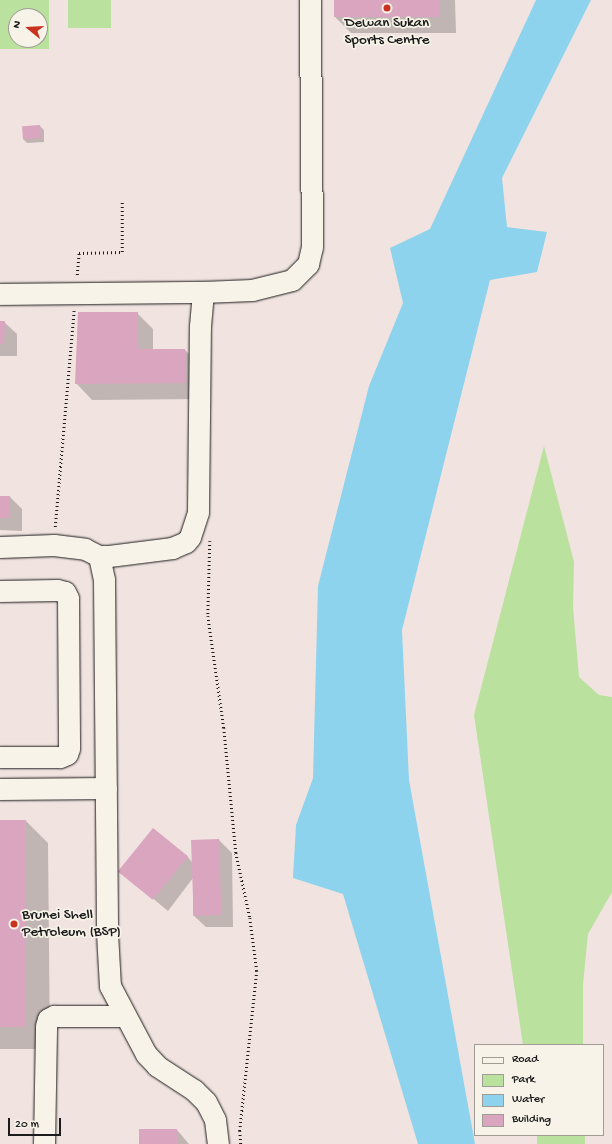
<!DOCTYPE html>
<html>
<head>
<meta charset="utf-8">
<style>
	body { margin:0 }
	#map { position:relative; width:612px; height:1144px; overflow:hidden; background:#f1e3e0; font-family:"Gochi Hand",sans-serif }
	div>[style] { position:absolute }
	.green>* { inset:0; background:#bae19d; transform-origin:0 0 }
	.water>* { inset:0; background:#8dd3ee }
	.shadow>* { inset:0; background:#0003 }
	.building>* { inset:0; background:#d9a5bf; transform-origin:0 0 }
	.path>* { height:2.5px; margin-top:-1.25px; transform-origin:0; background:repeating-linear-gradient(90deg,#1c1c1c 0 1px,transparent 0 4px) }
	.roads { filter:drop-shadow(0 0 1px #1c1c1c) drop-shadow(0 0 1px #1c1c1c) }
	.minor>* { height:21px; margin:-10.5px; padding:0 10.5px; transform-origin:10.5px; border-radius:10.5px; background:#f7f3e8 }
	.dots>* { width:11px; height:11px; translate:-50% -50%; box-sizing:border-box; border:2px solid #f7f3e8; border-radius:50% }
	span { translate:-50% -50%; white-space:nowrap; text-align:center; line-height:1.15; -webkit-text-stroke:3.5px #f7f3e8; paint-order:stroke }
	.poi-label { font-size:15px; color:#1c1c1c }
	.left { translate:0 -50%; text-align:left }
	.legend { position:absolute; left:474px; top:1044px; width:130px; height:92px; box-sizing:border-box; background:#f7f3e8; border:1px solid #9f9d96; margin:0; padding:5px 7px; list-style:none; font-size:12px; color:#1c1c1c }
	.legend li { display:flex; align-items:center; gap:8px; height:20px }
	.legend b { width:20px; border:1px solid #9f9d96 }
	.north { position:absolute; left:8px; top:8px; width:40px; height:40px; box-sizing:border-box; background:#f7f3e8; border:1px solid #9f9d96; border-radius:50%; rotate:288deg; font-size:11px; font-weight:700; line-height:16px; text-align:center; color:#1c1c1c }
	.north::after { content:''; display:block; margin:auto; width:14px; height:18px; background:#c8321e; clip-path:polygon(50% 0,100% 100%,50% 72%,0 100%) }
	.scale { position:absolute; left:8px; top:1118px; width:53px; height:18px; box-sizing:border-box; border:2px solid #1c1c1c; border-top:0; padding-left:5px; font-size:12px; line-height:14px; white-space:nowrap; color:#1c1c1c; -webkit-text-stroke:3px #f7f3e8; paint-order:stroke }
</style>
</head>
<body>
<div id="map">
	<div class="green">
		<i style="clip-path:polygon(evenodd,0 0,49px 0,49px 49px,0 49px,0 0,16px 16px,40px 16px,40px 40px,16px 40px,16px 16px)"></i>
		<i style="left:68px;top:0;width:43px;height:28px"></i>
		<i style="clip-path:polygon(544px 446px,574px 562px,573px 607px,579px 677px,599px 695px,612px 697px,612px 892px,588px 934px,583px 984px,583px 1045px,523px 1045px,474px 715px)"></i>
		<i style="left:537px;top:1135px;width:48px;height:9px"></i>
	</div>
	<div class="water">
		<i style="clip-path:polygon(536px 0,591px 0,502px 178px,507px 227px,547px 232px,537px 272px,490px 280px,402px 630px,409px 780px,475px 1144px,418px 1144px,343px 894px,293px 878px,296px 825px,313px 778px,318px 586px,369px 386px,403px 303px,390px 248px,430px 229px)"></i>
	</div>
	<div class="shadow">
		<i style="clip-path:polygon(335px 0,455px 0,456px 33px,351px 33px,335px 17px)"></i>
		<i style="clip-path:polygon(40px 126px,44px 130px,44px 142px,27px 143px,23px 139px)"></i>
		<i style="clip-path:polygon(137px 313px,153px 329px,153px 350px,185px 350px,201px 366px,201px 399px,92px 400px,76px 383px)"></i>
		<i style="clip-path:polygon(0 322px,4px 322px,17px 334px,17px 356px,0 356px)"></i>
		<i style="clip-path:polygon(0 497px,10px 497px,22px 509px,22px 531px,0 530px)"></i>
		<i style="clip-path:polygon(0 821px,26px 821px,48px 843px,50px 1049px,0 1049px)"></i>
		<i style="clip-path:polygon(219px 840px,232px 853px,233px 927px,206px 927px,193px 915px,193px 878px,168px 911px,121px 872px,187px 856px,192px 862px)"></i>
		<i style="clip-path:polygon(177px 1130px,189px 1144px,140px 1144px)"></i>
	</div>
	<div class="building">
		<i style="left:334px;top:0;width:106px;height:17px"></i>
		<i style="left:40px;top:125px;width:13px;height:18px;rotate:86deg"></i>
		<i style="clip-path:polygon(78px 312px,138px 312px,138px 349px,185px 349px,185px 383px,75px 384px)"></i>
		<i style="clip-path:polygon(0 321px,5px 321px,4px 344px,0 344px)"></i>
		<i style="left:0;top:496px;width:10px;height:22px"></i>
		<i style="left:0;top:820px;width:26px;height:207px"></i>
		<i style="left:153px;top:828px;width:45px;height:56px;rotate:39deg"></i>
		<i style="left:219px;top:839px;width:76px;height:28px;rotate:88deg"></i>
		<i style="left:139px;top:1129px;width:38px;height:15px"></i>
	</div>
	<div class="path">
		<i style="left:77px;top:275px;width:22px;rotate:-85deg"></i>
		<i style="left:79px;top:253px;width:43px;rotate:-1.3deg"></i>
		<i style="left:122px;top:252px;width:50px;rotate:-90deg"></i>
		<i style="left:55px;top:527px;width:217px;rotate:-85deg"></i>
		<i style="left:210px;top:541px;width:75px;rotate:91.5deg"></i>
		<i style="left:208px;top:616px;width:113px;rotate:81.9deg"></i>
		<i style="left:224px;top:728px;width:126px;rotate:84.5deg"></i>
		<i style="left:236px;top:853px;width:66px;rotate:77.8deg"></i>
		<i style="left:250px;top:918px;width:53px;rotate:82.5deg"></i>
		<i style="left:257px;top:971px;width:161px;rotate:96.1deg"></i>
		<i style="left:240px;top:1131px;width:13px;rotate:86deg"></i>
	</div>
	<div class="roads">
		<div class="minor">
			<i style="left:0;top:294px;width:203px;rotate:-0.6deg"></i>
			<i style="left:0;top:547px;width:54px;rotate:-2.1deg"></i>
			<i style="left:54px;top:545px;width:31px;rotate:7deg"></i>
			<i style="left:85px;top:549px;width:16px;rotate:27deg"></i>
			<i style="left:99px;top:556px;width:10px"></i>
			<i style="left:109px;top:556px;width:64px;rotate:-7.2deg"></i>
			<i style="left:172px;top:548px;width:15px;rotate:-23deg"></i>
			<i style="left:186px;top:542px;width:6px;rotate:-51deg"></i>
			<i style="left:190px;top:537px;width:26px;rotate:-72deg"></i>
			<i style="left:198px;top:512px;width:186px;rotate:-89.4deg"></i>
			<i style="left:200px;top:326px;width:34px;rotate:-85deg"></i>
			<i style="left:203px;top:292px;width:49px;rotate:-2.3deg"></i>
			<i style="left:252px;top:290px;width:41px;rotate:-14deg"></i>
			<i style="left:292px;top:280px;width:23px;rotate:-45deg"></i>
			<i style="left:308px;top:264px;width:17px;rotate:-77deg"></i>
			<i style="left:312px;top:247px;width:247px;rotate:-90.5deg"></i>
			<i style="left:99px;top:556px;width:24px;rotate:78deg"></i>
			<i style="left:104px;top:579px;width:354px;rotate:89.5deg"></i>
			<i style="left:107px;top:933px;width:53px;rotate:86.8deg"></i>
			<i style="left:110px;top:986px;width:77px;rotate:62.1deg"></i>
			<i style="left:146px;top:1054px;width:16px;rotate:47deg"></i>
			<i style="left:157px;top:1066px;width:44px;rotate:33deg"></i>
			<i style="left:194px;top:1090px;width:17px;rotate:45deg"></i>
			<i style="left:206px;top:1102px;width:20px;rotate:63deg"></i>
			<i style="left:215px;top:1120px;width:24px;rotate:83deg"></i>
			<i style="left:0;top:591px;width:57px;rotate:-1deg"></i>
			<i style="left:57px;top:590px;width:8px;rotate:14deg"></i>
			<i style="left:65px;top:592px;width:7px;rotate:63deg"></i>
			<i style="left:68px;top:598px;width:150px;rotate:89.6deg"></i>
			<i style="left:69px;top:748px;width:6px;rotate:108deg"></i>
			<i style="left:67px;top:754px;width:8px;rotate:157deg"></i>
			<i style="left:60px;top:757px;width:60px;rotate:180deg"></i>
			<i style="left:0;top:789px;width:106px;rotate:-0.5deg"></i>
			<i style="left:44px;top:1144px;width:118px;rotate:-89deg"></i>
			<i style="left:46px;top:1026px;width:7px;rotate:-74deg"></i>
			<i style="left:48px;top:1019px;width:7px;rotate:-27deg"></i>
			<i style="left:54px;top:1016px;width:71px"></i>
		</div>
	</div>
	<div class="dots">
		<i style="left:387px;top:8px;background:#c8321e"></i>
		<i style="left:14px;top:924px;background:#c8321e"></i>
	</div>
	<div class="poi-label">
		<span style="left:387px;top:32px">Dewan Sukan<br>Sports Centre</span>
		<span class="left" style="left:22px;top:924px">Brunei Shell<br>Petroleum (BSP)</span>
	</div>
	<ul class="legend">
	<li><b style="height:5px;background:#f7f3e8"></b>Road</li>
	<li><b style="height:11px;background:#bae19d"></b>Park</li>
	<li><b style="height:11px;background:#8dd3ee"></b>Water</li>
	<li><b style="height:11px;background:#d9a5bf"></b>Building</li>
	</ul>
	<div class="north">N</div>
	<div class="scale">20 m</div>
</div>
</body>
</html>
